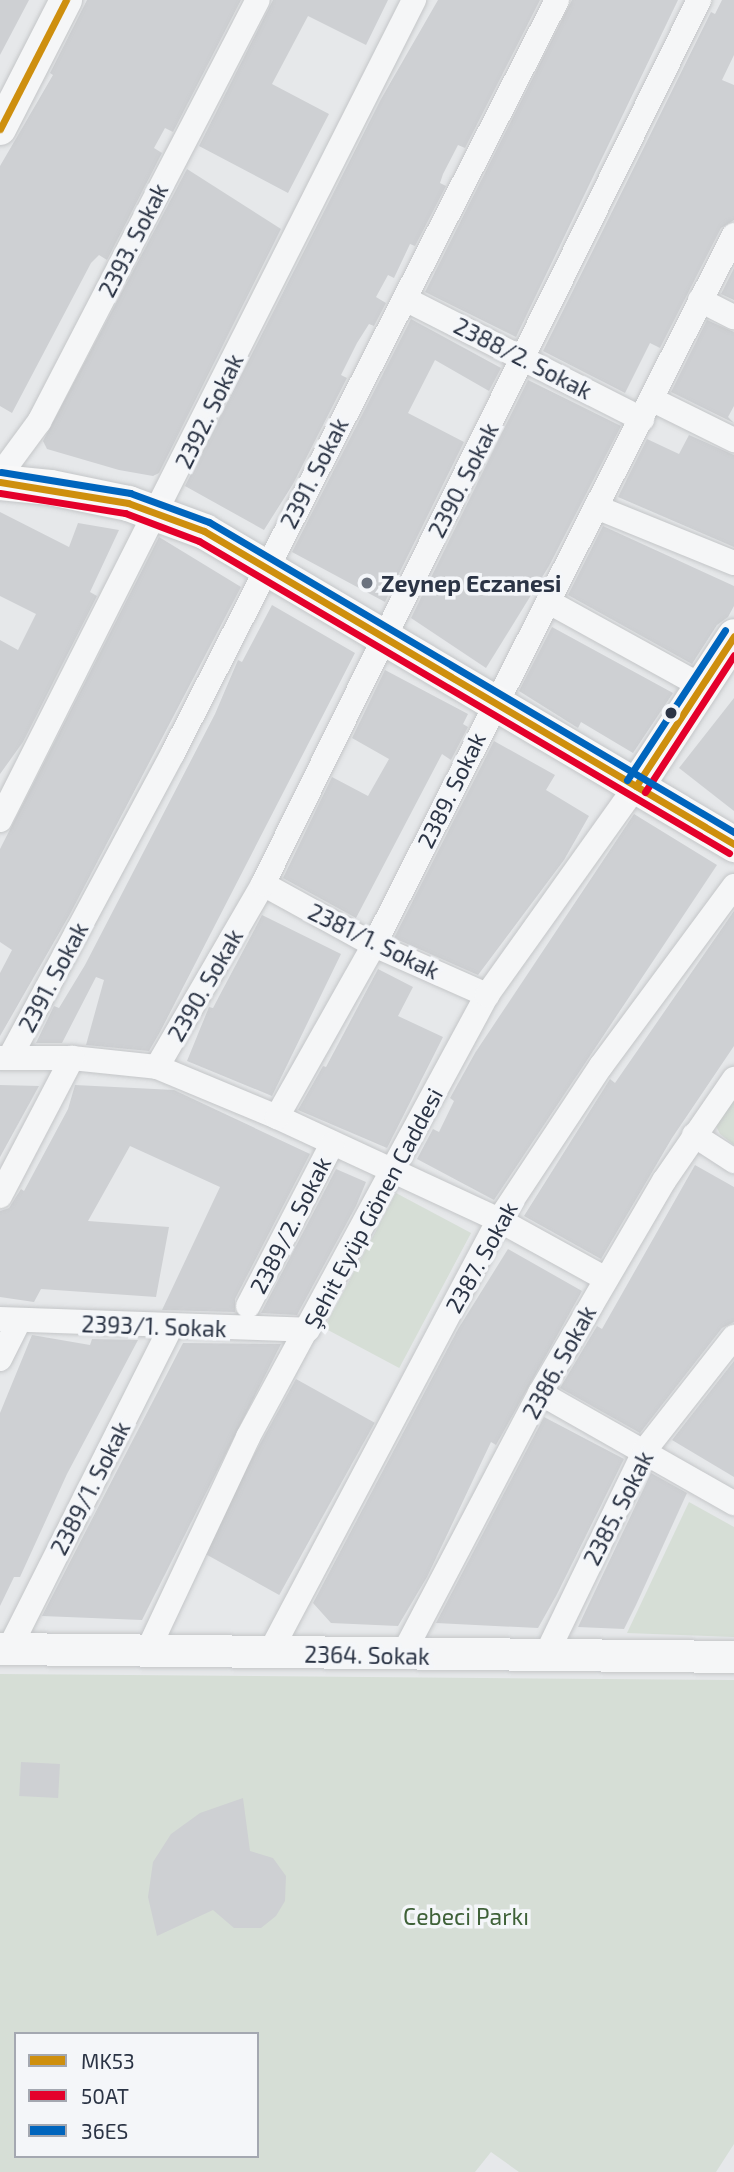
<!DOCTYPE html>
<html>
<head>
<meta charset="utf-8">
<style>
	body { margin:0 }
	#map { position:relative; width:734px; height:2172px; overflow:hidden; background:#e6e8ea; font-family:"Exo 2",sans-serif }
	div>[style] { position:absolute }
	.green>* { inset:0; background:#d6ded6; transform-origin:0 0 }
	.building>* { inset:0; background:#ced0d3; transform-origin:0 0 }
	.roads { filter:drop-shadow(0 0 2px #c4c6c8) drop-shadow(0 0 2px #c4c6c8) }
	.minor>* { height:24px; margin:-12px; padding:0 12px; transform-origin:12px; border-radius:12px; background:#f5f6f7 }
	.tertiary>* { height:32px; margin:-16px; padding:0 16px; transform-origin:16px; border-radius:16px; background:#f5f6f7 }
	.secondary>* { height:35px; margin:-17.5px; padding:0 17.5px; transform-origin:17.5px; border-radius:17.5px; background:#f8f8f8 }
	.bus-1>* { height:7px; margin:-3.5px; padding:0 3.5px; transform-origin:3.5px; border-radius:3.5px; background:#ce8f0e }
	.bus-2>* { height:7px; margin:-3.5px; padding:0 3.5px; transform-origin:3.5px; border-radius:3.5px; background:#e4002b }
	.bus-3>* { height:7px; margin:-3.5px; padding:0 3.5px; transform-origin:3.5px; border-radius:3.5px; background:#0065bd }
	.dots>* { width:19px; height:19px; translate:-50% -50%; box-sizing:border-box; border:4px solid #f4f6f9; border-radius:50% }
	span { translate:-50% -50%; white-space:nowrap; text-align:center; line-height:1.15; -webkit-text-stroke:7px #f4f6f9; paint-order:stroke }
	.street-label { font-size:23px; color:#2b3445 }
	.poi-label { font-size:23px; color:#2b3445; font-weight:700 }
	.left { translate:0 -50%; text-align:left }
	.park-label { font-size:23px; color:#3f6138 }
	.legend { position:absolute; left:14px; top:2032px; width:245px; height:126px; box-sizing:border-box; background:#f4f6f9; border:2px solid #a4a8b1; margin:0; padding:9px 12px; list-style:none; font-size:21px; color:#2b3445 }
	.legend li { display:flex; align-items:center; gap:14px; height:35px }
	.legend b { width:35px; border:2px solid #a4a8b1 }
</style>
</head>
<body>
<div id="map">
	<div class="green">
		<i style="clip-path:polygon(734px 1099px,734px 1145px,720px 1134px,715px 1124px)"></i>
		<i style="left:396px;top:1193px;width:85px;height:153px;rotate:28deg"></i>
		<i style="clip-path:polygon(689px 1502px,734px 1527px,734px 1637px,627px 1633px)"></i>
		<i style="clip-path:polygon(evenodd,0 1674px,734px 1680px,734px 2144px,716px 2172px,519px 2172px,491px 2152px,475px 2172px,0 2172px,0 1674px,16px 2034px,257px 2034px,257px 2156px,16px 2156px,16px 2034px)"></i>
	</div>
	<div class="building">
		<i style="clip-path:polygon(0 0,29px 0,0 55px)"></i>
		<i style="clip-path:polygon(87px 0,241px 0,173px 132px,165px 128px,154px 148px,162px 153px,107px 260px,99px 255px,91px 263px,12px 413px,0 406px,0 166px,53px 75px,50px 73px)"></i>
		<i style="clip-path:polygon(273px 0,388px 0,366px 45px,308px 16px,272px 84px,329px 114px,288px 193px,199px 146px)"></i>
		<i style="clip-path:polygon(438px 0,540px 0,465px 148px,458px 145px,443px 174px,440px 183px,446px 186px,415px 246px,410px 244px,394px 278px,388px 275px,376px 297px,386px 303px,374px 326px,369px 324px,357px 343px,341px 375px,347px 378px,293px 484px,264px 530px,185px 486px,381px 99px)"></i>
		<i style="clip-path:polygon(572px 0,678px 0,516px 337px,425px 292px)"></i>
		<i style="clip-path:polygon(722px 0,734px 0,734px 55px,722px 80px,734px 85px,734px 220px,721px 228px,660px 348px,650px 343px,625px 393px,543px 351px,711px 12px,715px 14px)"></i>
		<i style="clip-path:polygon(187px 169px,281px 229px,159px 473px,153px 476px,119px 470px,47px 449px,43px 441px)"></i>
		<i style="clip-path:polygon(734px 268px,734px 300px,721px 294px)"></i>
		<i style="clip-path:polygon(411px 319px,501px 368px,489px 391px,435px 360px,408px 413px,464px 442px,385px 602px,292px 552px)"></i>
		<i style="clip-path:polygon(707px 320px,734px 332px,734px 406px,728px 417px,734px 423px,671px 392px)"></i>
		<i style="clip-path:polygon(528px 380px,621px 426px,549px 566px,486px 668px,411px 618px)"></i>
		<i style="clip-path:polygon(689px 435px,734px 455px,734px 547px,618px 497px,647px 439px,679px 454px)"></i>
		<i style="clip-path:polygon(0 512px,69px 547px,78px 523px,119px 530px,90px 592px,97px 596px,23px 742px,0 774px,0 640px,18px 650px,36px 614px,0 596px)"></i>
		<i style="clip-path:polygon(603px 526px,734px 586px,734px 606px,728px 617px,717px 625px,692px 664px,568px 595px)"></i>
		<i style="clip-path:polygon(159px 537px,241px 587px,70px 914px,0 1036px,0 973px,12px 950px,0 942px,0 849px)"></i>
		<i style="clip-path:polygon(272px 605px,355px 653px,160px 1032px,149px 1051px,86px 1045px,104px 980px,96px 977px,62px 1043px,36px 1043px,54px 1006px,59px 1008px,85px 965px,215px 714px,238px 660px,242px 662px)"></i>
		<i style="clip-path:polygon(552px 627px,673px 693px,633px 753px,581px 722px,578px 728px,519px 691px)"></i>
		<i style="clip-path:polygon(385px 670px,468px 714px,463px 724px,468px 727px,451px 760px,442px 754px,356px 918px,283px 878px,332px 777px,368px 796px,389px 759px,352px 738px)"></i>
		<i style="clip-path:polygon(734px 698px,734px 811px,679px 768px)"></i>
		<i style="clip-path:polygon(494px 741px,555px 775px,546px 790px,589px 816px,564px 860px,478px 975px,394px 938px)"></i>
		<i style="clip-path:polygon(634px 814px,717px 865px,494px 1200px,417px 1159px,433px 1129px,439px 1132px,454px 1101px,450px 1098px,475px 1053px)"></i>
		<i style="clip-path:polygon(734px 911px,734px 1046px,672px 1138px,601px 1259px,524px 1216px,610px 1079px,615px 1083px)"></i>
		<i style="clip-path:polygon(262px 915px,341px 954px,272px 1096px,187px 1061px,209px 1007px,213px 1008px)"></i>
		<i style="clip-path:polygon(378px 969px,413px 987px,398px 1016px,443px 1037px,387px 1148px,298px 1110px,323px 1066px,326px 1067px)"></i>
		<i style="clip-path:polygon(0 1085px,39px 1086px,0 1157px)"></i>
		<i style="clip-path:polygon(75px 1085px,174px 1090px,310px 1154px,235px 1299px,235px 1312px,162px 1310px,220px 1187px,130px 1146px,88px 1221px,169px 1227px,156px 1297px,41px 1289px,34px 1302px,0 1297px,0 1211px,9px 1208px,21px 1189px,24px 1191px,68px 1109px)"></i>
		<i style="clip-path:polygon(695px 1165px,734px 1187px,734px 1322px,722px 1328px,640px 1433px,560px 1388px,597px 1326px,602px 1329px)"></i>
		<i style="clip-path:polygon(336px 1169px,366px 1182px,356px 1206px,297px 1315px,261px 1313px)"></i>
		<i style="clip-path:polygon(508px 1249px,582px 1291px,496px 1445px,491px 1442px,427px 1577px,398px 1626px,331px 1623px,313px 1603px,458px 1329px)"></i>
		<i style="clip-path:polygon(32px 1335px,90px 1345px,92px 1339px,138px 1340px,67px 1474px,20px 1577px,14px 1577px,0 1606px,0 1413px)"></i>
		<i style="clip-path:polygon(183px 1343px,281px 1344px,142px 1620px,42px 1616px)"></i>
		<i style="clip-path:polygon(734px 1361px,734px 1477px,672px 1440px)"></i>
		<i style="left:296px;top:1379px;width:90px;height:197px;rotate:29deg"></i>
		<i style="clip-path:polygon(544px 1417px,624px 1459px,556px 1596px,538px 1628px,436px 1623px)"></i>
		<i style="clip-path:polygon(651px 1473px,687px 1493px,636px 1605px,624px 1629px,578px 1627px)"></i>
		<i style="left:21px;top:1762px;width:39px;height:34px;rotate:3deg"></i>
		<i style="clip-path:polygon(243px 1798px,250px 1851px,273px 1858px,286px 1876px,285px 1901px,276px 1916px,261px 1928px,234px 1928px,213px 1910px,157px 1936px,148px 1897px,153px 1862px,171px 1834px,200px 1813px)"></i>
	</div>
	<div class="roads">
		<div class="minor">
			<i style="left:405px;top:299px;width:266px;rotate:26.9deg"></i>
			<i style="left:700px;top:300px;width:38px;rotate:27deg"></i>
			<i style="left:651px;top:399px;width:93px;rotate:26.3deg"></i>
			<i style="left:0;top:475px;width:66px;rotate:-53.7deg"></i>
			<i style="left:39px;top:422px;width:475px;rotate:-62.6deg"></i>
			<i style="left:596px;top:507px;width:149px;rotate:22.1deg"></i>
			<i style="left:549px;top:602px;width:176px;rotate:28.9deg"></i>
			<i style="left:0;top:820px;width:919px;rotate:-63.21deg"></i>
			<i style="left:263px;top:884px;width:127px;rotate:28.8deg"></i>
			<i style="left:374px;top:945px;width:124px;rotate:23.9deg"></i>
			<i style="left:10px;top:1057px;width:345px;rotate:-61.8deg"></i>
			<i style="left:173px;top:753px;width:845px;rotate:-62.98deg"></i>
			<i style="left:0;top:1058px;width:72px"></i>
			<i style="left:72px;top:1058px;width:85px;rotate:6deg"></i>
			<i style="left:157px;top:1067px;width:130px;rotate:22.6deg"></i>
			<i style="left:277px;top:1117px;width:245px;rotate:24.9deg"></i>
			<i style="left:499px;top:1220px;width:122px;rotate:28.9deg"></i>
			<i style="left:157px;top:1067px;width:211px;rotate:-59.9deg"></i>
			<i style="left:263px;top:884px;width:986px;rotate:-63.75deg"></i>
			<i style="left:277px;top:1117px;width:197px;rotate:-60.6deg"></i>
			<i style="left:374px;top:945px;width:796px;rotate:-63.11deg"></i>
			<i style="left:694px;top:1135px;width:48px;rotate:33deg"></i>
			<i style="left:0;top:1196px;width:156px;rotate:-62.4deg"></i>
			<i style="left:248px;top:1306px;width:182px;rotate:-62.6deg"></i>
			<i style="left:0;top:1319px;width:308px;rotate:2deg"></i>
			<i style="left:0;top:1359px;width:42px;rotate:-63.4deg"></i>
			<i style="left:540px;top:1393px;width:223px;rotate:29.6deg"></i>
			<i style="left:9px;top:1649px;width:360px;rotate:-63.3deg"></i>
			<i style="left:147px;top:1652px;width:238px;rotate:-64.8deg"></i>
			<i style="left:248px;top:1437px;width:502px;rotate:-61.6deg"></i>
			<i style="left:487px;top:995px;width:257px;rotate:-54.5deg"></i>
			<i style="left:269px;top:1654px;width:491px;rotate:-62.1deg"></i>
			<i style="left:499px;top:1220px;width:185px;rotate:-56.5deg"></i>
			<i style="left:601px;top:1066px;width:224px;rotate:-53.5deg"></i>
			<i style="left:402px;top:1656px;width:297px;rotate:-62.3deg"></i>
			<i style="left:540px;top:1393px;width:246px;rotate:-59.7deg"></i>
			<i style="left:664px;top:1181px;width:124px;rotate:-55.5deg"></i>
			<i style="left:545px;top:1657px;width:230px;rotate:-64.2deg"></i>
			<i style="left:645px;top:1450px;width:144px;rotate:-51.8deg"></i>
		</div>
		<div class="tertiary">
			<i style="left:0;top:129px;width:145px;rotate:-62.9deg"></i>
			<i style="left:0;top:1649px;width:734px;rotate:0.62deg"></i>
		</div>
		<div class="secondary">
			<i style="left:0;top:482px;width:50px;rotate:5.7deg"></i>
			<i style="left:50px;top:487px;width:80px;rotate:11.6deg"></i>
			<i style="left:128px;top:503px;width:81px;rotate:20.2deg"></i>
			<i style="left:204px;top:531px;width:616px;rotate:30.56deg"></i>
			<i style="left:636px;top:786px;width:179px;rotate:-56.8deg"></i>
		</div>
	</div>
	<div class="bus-1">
		<i style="left:0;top:129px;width:145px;rotate:-62.9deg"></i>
		<i style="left:0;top:482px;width:130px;rotate:9.3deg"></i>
		<i style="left:128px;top:503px;width:81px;rotate:20.2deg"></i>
		<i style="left:204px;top:531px;width:616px;rotate:30.56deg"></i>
		<i style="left:636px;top:786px;width:179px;rotate:-56.8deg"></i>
	</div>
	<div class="bus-2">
		<i style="left:0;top:493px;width:127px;rotate:9.1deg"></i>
		<i style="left:125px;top:513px;width:79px;rotate:20.7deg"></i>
		<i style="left:199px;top:541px;width:615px;rotate:30.48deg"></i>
		<i style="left:645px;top:792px;width:163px;rotate:-57deg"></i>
	</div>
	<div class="bus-3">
		<i style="left:1px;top:472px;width:131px;rotate:9.2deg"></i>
		<i style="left:130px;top:493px;width:84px;rotate:20.2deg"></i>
		<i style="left:209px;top:522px;width:610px;rotate:30.56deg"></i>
		<i style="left:627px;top:780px;width:179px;rotate:-56.8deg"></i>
	</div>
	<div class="dots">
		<i style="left:367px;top:583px;background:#6c737f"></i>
		<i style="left:671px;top:713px;background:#2b3445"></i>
	</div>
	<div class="street-label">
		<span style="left:133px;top:240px;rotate:-63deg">2393. Sokak</span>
		<span style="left:523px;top:358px;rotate:27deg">2388/2. Sokak</span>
		<span style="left:209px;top:411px;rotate:-64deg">2392. Sokak</span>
		<span style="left:314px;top:473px;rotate:-63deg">2391. Sokak</span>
		<span style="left:463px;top:480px;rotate:-63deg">2390. Sokak</span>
		<span style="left:451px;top:790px;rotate:-64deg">2389. Sokak</span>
		<span style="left:374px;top:941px;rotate:26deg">2381/1. Sokak</span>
		<span style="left:53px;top:977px;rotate:-62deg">2391. Sokak</span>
		<span style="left:205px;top:985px;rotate:-60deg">2390. Sokak</span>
		<span style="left:373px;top:1208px;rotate:-62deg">Şehit Eyüp Gönen Caddesi</span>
		<span style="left:290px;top:1225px;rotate:-63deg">2389/2. Sokak</span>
		<span style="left:481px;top:1257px;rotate:-61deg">2387. Sokak</span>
		<span style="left:154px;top:1326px;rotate:2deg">2393/1. Sokak</span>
		<span style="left:559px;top:1362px;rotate:-61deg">2386. Sokak</span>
		<span style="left:90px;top:1488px;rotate:-63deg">2389/1. Sokak</span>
		<span style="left:618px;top:1508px;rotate:-63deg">2385. Sokak</span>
		<span style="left:367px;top:1655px;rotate:1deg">2364. Sokak</span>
	</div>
	<div class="poi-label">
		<span class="left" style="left:381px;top:583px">Zeynep Eczanesi</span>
	</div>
	<div class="park-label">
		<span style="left:466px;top:1916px">Cebeci Parkı</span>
	</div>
	<ul class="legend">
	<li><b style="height:9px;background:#ce8f0e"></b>MK53</li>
	<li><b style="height:9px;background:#e4002b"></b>50AT</li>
	<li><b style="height:9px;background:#0065bd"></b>36ES</li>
	</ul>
</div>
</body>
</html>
